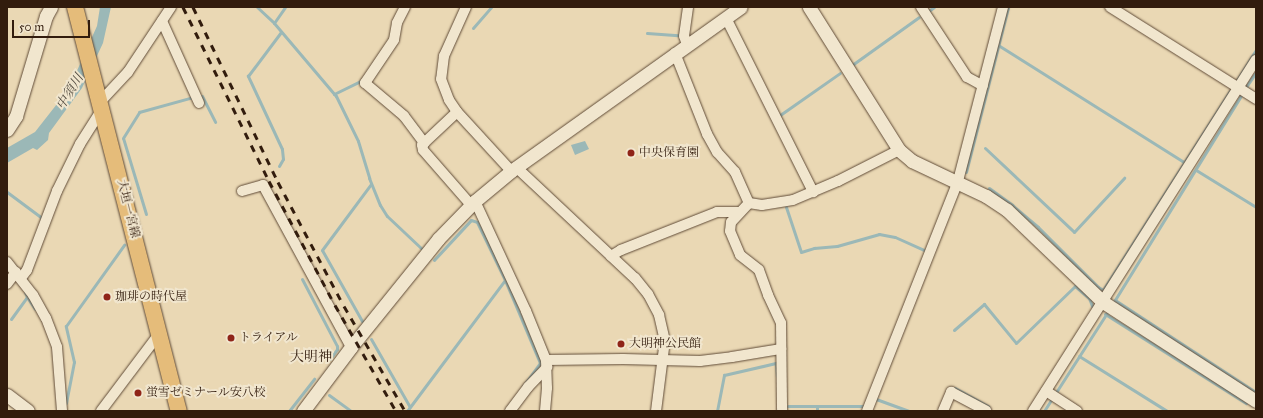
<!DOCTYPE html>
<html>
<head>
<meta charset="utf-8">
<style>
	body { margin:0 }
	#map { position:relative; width:1263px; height:418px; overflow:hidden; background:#ead8b4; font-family:"IM FELL Great Primer","Noto Serif JP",serif }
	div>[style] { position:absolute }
	.water>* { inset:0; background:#9bb8b7 }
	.stream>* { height:3px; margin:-1.5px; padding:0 1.5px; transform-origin:1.5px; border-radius:1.5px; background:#9bb8b7 }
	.roads { filter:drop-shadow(0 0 1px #604b37) drop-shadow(0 0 1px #604b37) }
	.minor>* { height:10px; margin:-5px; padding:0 5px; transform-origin:5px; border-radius:5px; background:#f1e6ce }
	.tertiary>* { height:13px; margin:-6.5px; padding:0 6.5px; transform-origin:6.5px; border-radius:6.5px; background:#f1e6ce }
	.primary>* { height:16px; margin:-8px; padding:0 8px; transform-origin:8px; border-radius:8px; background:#e5bc7a }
	.rail>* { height:3px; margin-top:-1.5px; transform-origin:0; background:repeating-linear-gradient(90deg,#321c0d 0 7px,transparent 0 14px) }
	.dots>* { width:11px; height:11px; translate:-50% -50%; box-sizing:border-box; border:2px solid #f1e6ce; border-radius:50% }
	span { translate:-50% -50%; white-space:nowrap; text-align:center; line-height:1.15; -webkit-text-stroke:4px #f1e6ce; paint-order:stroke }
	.poi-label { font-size:12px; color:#321c0d }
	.left { translate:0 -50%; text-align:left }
	.street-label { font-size:12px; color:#321c0d }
	.water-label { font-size:13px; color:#524b40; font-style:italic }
	.quarter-label { font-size:14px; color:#321c0d }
	.frame { position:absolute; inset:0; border:8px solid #321c0d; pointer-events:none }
	.scale { position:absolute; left:12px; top:20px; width:78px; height:18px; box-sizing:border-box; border:2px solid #321c0d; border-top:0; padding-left:5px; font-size:12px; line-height:14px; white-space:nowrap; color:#321c0d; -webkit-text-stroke:3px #f1e6ce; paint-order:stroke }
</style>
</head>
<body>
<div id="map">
	<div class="water">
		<i style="clip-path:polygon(100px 7px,111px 7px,103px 43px,82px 88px,49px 133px,48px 140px,37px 150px,33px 148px,7px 163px,7px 148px,35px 132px,64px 95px,76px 73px,97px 26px)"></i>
		<i style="clip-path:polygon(585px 141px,589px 149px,575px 155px,571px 145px)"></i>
	</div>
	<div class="stream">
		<i style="left:257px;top:7px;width:23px;rotate:43deg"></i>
		<i style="left:274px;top:23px;width:96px;rotate:49.7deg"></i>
		<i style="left:336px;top:96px;width:50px;rotate:63.9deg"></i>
		<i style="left:358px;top:141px;width:39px;rotate:73deg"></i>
		<i style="left:369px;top:178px;width:29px;rotate:68deg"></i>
		<i style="left:380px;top:205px;width:13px;rotate:58deg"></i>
		<i style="left:387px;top:216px;width:47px;rotate:43.3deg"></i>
		<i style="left:930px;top:10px;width:5px;rotate:-37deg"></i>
		<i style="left:274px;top:23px;width:19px;rotate:-55deg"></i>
		<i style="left:473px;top:28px;width:28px;rotate:-49deg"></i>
		<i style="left:647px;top:33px;width:31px;rotate:4deg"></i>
		<i style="left:998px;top:45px;width:220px;rotate:32.2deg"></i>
		<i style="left:852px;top:65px;width:82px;rotate:-35.6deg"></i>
		<i style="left:1237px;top:80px;width:36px;rotate:-58deg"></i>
		<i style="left:1246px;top:87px;width:18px;rotate:-56deg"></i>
		<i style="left:334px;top:94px;width:32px;rotate:-26deg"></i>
		<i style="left:202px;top:96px;width:29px;rotate:63deg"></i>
		<i style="left:780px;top:115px;width:73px;rotate:-35deg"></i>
		<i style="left:985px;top:148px;width:122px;rotate:43.3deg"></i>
		<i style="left:1074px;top:232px;width:74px;rotate:-47.2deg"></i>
		<i style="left:279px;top:166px;width:8px;rotate:-60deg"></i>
		<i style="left:283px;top:159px;width:10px;rotate:-96deg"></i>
		<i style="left:282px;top:149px;width:81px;rotate:-115deg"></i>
		<i style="left:248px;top:76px;width:55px;rotate:-53.1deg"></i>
		<i style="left:1196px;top:170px;width:70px;rotate:31.7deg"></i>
		<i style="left:966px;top:172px;width:170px;rotate:-75.7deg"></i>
		<i style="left:989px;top:188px;width:29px;rotate:36deg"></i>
		<i style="left:1012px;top:205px;width:34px;rotate:40deg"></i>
		<i style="left:1038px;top:227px;width:85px;rotate:45deg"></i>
		<i style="left:1098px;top:287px;width:6px;rotate:31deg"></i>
		<i style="left:1103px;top:290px;width:236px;rotate:-57.5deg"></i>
		<i style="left:7px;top:192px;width:44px;rotate:36.6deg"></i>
		<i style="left:42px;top:218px;width:3px;rotate:108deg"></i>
		<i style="left:786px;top:207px;width:47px;rotate:71.6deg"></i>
		<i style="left:801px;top:252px;width:14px;rotate:-17deg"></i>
		<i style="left:814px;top:248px;width:23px;rotate:-5deg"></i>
		<i style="left:837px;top:246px;width:44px;rotate:-15.9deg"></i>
		<i style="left:879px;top:234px;width:16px;rotate:11deg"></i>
		<i style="left:895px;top:237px;width:32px;rotate:24deg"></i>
		<i style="left:146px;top:214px;width:79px;rotate:-106.8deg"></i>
		<i style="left:123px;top:138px;width:31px;rotate:-58deg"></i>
		<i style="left:139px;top:112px;width:53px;rotate:-15.4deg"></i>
		<i style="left:434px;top:260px;width:54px;rotate:-47.2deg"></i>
		<i style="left:471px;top:220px;width:6px;rotate:18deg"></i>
		<i style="left:477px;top:222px;width:64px;rotate:64.2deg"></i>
		<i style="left:505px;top:280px;width:90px;rotate:67.1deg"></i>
		<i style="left:540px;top:363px;width:29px;rotate:126deg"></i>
		<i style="left:302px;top:279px;width:76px;rotate:62.4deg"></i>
		<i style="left:337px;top:346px;width:3px;rotate:90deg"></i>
		<i style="left:337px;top:349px;width:12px;rotate:125deg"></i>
		<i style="left:27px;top:297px;width:14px;rotate:56deg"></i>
		<i style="left:1115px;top:300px;width:166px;rotate:33.2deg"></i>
		<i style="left:1113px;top:303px;width:243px;rotate:-58.3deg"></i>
		<i style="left:1105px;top:314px;width:167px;rotate:32.3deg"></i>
		<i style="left:11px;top:319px;width:27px;rotate:-54deg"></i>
		<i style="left:27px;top:297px;width:5px;rotate:-112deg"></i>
		<i style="left:362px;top:321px;width:81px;rotate:-119.4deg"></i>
		<i style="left:322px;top:250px;width:82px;rotate:-53.4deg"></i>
		<i style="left:954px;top:330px;width:40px;rotate:-41deg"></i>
		<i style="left:984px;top:304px;width:50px;rotate:50.6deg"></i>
		<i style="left:1016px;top:343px;width:82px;rotate:-44deg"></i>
		<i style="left:1075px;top:286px;width:18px;rotate:41deg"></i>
		<i style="left:1089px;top:298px;width:9px;rotate:69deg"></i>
		<i style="left:371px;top:339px;width:78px;rotate:60.2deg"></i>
		<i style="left:1079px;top:356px;width:104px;rotate:32deg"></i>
		<i style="left:955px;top:388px;width:38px;rotate:29deg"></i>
		<i style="left:329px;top:395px;width:27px;rotate:36deg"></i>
		<i style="left:876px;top:399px;width:35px;rotate:20deg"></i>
		<i style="left:66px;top:403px;width:42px;rotate:-79deg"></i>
		<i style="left:74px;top:362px;width:37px;rotate:-103deg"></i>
		<i style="left:66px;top:326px;width:100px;rotate:-54.4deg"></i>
		<i style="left:788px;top:406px;width:29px"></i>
		<i style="left:289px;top:411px;width:41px;rotate:-52deg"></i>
		<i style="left:407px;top:411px;width:164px;rotate:-53.2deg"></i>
		<i style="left:717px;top:411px;width:37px;rotate:-79deg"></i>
		<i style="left:724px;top:375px;width:53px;rotate:-13deg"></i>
		<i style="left:776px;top:363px;width:13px;rotate:86deg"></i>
		<i style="left:817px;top:411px;width:5px;rotate:-90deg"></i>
		<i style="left:817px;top:406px;width:48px"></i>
		<i style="left:1044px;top:411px;width:117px;rotate:-57.3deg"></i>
	</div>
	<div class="roads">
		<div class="minor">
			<i style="left:405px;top:7px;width:18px;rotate:117deg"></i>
			<i style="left:397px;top:23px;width:17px;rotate:100deg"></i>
			<i style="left:394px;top:40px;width:52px;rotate:124deg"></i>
			<i style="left:365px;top:83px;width:51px;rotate:40.2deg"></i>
			<i style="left:404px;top:116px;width:34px;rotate:53deg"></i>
			<i style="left:466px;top:7px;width:54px;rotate:114.2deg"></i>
			<i style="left:444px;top:56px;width:23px;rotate:97deg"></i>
			<i style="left:441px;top:79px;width:22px;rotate:69deg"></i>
			<i style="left:449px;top:100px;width:14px;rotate:56deg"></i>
			<i style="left:457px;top:112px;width:80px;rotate:47.5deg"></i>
			<i style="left:921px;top:7px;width:84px;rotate:56.7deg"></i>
			<i style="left:967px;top:77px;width:18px;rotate:29deg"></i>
			<i style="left:1110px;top:7px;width:173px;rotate:32.2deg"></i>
			<i style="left:726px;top:18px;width:195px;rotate:63.4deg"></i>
			<i style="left:162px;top:21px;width:90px;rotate:65.7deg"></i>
			<i style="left:687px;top:45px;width:9px;rotate:-108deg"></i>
			<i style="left:684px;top:36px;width:29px;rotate:-82deg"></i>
			<i style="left:675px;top:53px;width:87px;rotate:68.4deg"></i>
			<i style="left:707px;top:134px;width:21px;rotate:61deg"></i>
			<i style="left:717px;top:152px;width:27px;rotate:48deg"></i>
			<i style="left:735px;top:172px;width:34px;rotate:66deg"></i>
			<i style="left:749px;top:203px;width:26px;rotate:133deg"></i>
			<i style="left:731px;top:222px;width:9px;rotate:96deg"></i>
			<i style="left:730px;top:231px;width:26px;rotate:67deg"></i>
			<i style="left:740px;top:255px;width:24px;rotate:38deg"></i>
			<i style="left:759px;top:270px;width:27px;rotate:70deg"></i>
			<i style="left:768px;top:295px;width:31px;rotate:65deg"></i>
			<i style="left:781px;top:323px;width:88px;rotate:89.3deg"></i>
			<i style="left:100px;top:102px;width:41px;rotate:-47deg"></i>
			<i style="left:128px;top:72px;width:78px;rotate:-56.5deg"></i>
			<i style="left:457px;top:112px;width:48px;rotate:136.7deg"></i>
			<i style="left:422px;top:145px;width:5px;rotate:79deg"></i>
			<i style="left:423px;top:150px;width:73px;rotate:48.9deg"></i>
			<i style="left:516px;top:167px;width:130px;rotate:43.1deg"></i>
			<i style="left:611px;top:256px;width:12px;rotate:-31deg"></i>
			<i style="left:621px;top:250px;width:103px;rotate:-21.6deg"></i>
			<i style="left:717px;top:212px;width:22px"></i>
			<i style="left:242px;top:191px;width:22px;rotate:-16deg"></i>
			<i style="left:263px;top:185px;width:184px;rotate:61.5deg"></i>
			<i style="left:475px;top:201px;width:121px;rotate:65.1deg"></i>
			<i style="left:526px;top:311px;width:53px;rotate:67.8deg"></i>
			<i style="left:546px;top:360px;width:28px;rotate:88deg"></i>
			<i style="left:547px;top:388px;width:23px;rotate:95deg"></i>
			<i style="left:749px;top:203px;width:13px;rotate:9deg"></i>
			<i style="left:762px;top:205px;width:31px;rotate:-9deg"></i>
			<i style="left:793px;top:200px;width:49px;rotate:-22.9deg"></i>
			<i style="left:838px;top:181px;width:68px;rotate:-26.9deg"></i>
			<i style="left:611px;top:256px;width:33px;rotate:43deg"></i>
			<i style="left:635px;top:278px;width:21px;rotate:51deg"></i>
			<i style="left:648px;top:294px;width:24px;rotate:62deg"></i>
			<i style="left:659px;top:315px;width:26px;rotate:77deg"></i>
			<i style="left:665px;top:340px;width:72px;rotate:97.2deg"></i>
			<i style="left:7px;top:262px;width:42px;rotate:51.8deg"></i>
			<i style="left:33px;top:295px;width:26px;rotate:61deg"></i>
			<i style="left:46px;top:318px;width:31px;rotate:69deg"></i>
			<i style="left:57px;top:347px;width:64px;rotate:85.5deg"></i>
			<i style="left:21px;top:278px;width:10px;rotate:-53deg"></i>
			<i style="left:27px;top:270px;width:85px;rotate:-69.2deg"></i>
			<i style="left:57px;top:191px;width:52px;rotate:-63.9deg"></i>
			<i style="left:80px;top:144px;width:41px;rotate:-57.8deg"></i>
			<i style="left:7px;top:284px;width:15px;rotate:-53deg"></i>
			<i style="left:546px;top:360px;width:77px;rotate:-0.7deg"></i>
			<i style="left:623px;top:359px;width:77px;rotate:1.5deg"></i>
			<i style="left:700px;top:361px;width:32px;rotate:-7deg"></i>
			<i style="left:732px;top:357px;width:50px;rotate:-9.3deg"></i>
			<i style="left:1046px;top:391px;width:37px;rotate:33deg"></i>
			<i style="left:101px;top:411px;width:96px;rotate:-53deg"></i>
			<i style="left:510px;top:411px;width:30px;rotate:-53deg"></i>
			<i style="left:528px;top:387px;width:28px;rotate:-46deg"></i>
			<i style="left:867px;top:411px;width:247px;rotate:-68.4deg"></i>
			<i style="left:958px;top:181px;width:180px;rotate:-75.5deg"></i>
			<i style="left:943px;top:411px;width:21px;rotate:-67deg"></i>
			<i style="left:951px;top:392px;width:40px;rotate:28deg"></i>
			<i style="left:1033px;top:411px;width:416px;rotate:-57.6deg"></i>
		</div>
		<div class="tertiary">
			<i style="left:809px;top:7px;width:169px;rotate:57.8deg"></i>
			<i style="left:899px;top:150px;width:17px;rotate:40deg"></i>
			<i style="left:912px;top:161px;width:82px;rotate:25.3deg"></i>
			<i style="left:986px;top:196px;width:25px;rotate:34deg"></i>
			<i style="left:1007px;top:210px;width:133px;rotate:43.8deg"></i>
			<i style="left:1103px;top:302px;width:182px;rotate:32.9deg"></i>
			<i style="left:7px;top:130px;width:17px;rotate:-57deg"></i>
			<i style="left:16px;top:116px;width:104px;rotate:-73.3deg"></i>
			<i style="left:46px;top:16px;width:10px;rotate:-61deg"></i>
			<i style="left:7px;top:395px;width:26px;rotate:37deg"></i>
			<i style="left:303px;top:411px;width:80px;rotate:-53.1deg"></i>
			<i style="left:351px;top:347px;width:139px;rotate:-51.1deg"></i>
			<i style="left:438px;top:239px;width:53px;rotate:-45.8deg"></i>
			<i style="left:475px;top:201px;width:47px;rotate:-39.8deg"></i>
			<i style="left:511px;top:171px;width:282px;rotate:-35.5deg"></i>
		</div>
		<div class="primary">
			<i style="left:75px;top:7px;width:417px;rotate:75.6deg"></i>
		</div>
	</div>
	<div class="rail">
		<i style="left:183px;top:7px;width:194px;rotate:63.7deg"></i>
		<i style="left:269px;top:181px;width:140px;rotate:62deg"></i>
		<i style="left:335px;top:305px;width:122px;rotate:60.1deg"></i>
		<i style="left:193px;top:7px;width:195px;rotate:64.1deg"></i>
		<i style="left:278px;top:182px;width:140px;rotate:62deg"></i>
		<i style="left:344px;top:306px;width:121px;rotate:59.8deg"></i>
	</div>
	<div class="dots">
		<i style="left:631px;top:153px;background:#8f2418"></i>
		<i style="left:107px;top:297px;background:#8f2418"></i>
		<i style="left:231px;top:338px;background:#8f2418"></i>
		<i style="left:621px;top:344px;background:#8f2418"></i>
		<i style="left:138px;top:393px;background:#8f2418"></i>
	</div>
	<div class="poi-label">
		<span class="left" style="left:639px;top:153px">中央保育園</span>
		<span class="left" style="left:115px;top:297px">珈琲の時代屋</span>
		<span class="left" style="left:239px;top:338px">トライアル</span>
		<span class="left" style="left:629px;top:344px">大明神公民館</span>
		<span class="left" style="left:146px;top:393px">蛍雪ゼミナール安八校</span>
	</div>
	<div class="street-label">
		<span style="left:128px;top:209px;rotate:76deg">大垣一宮線</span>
	</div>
	<div class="water-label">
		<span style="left:70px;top:92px;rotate:-58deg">中須川</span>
	</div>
	<div class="quarter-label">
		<span style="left:311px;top:357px">大明神</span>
	</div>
	<div class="frame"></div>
	<div class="scale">50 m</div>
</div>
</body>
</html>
